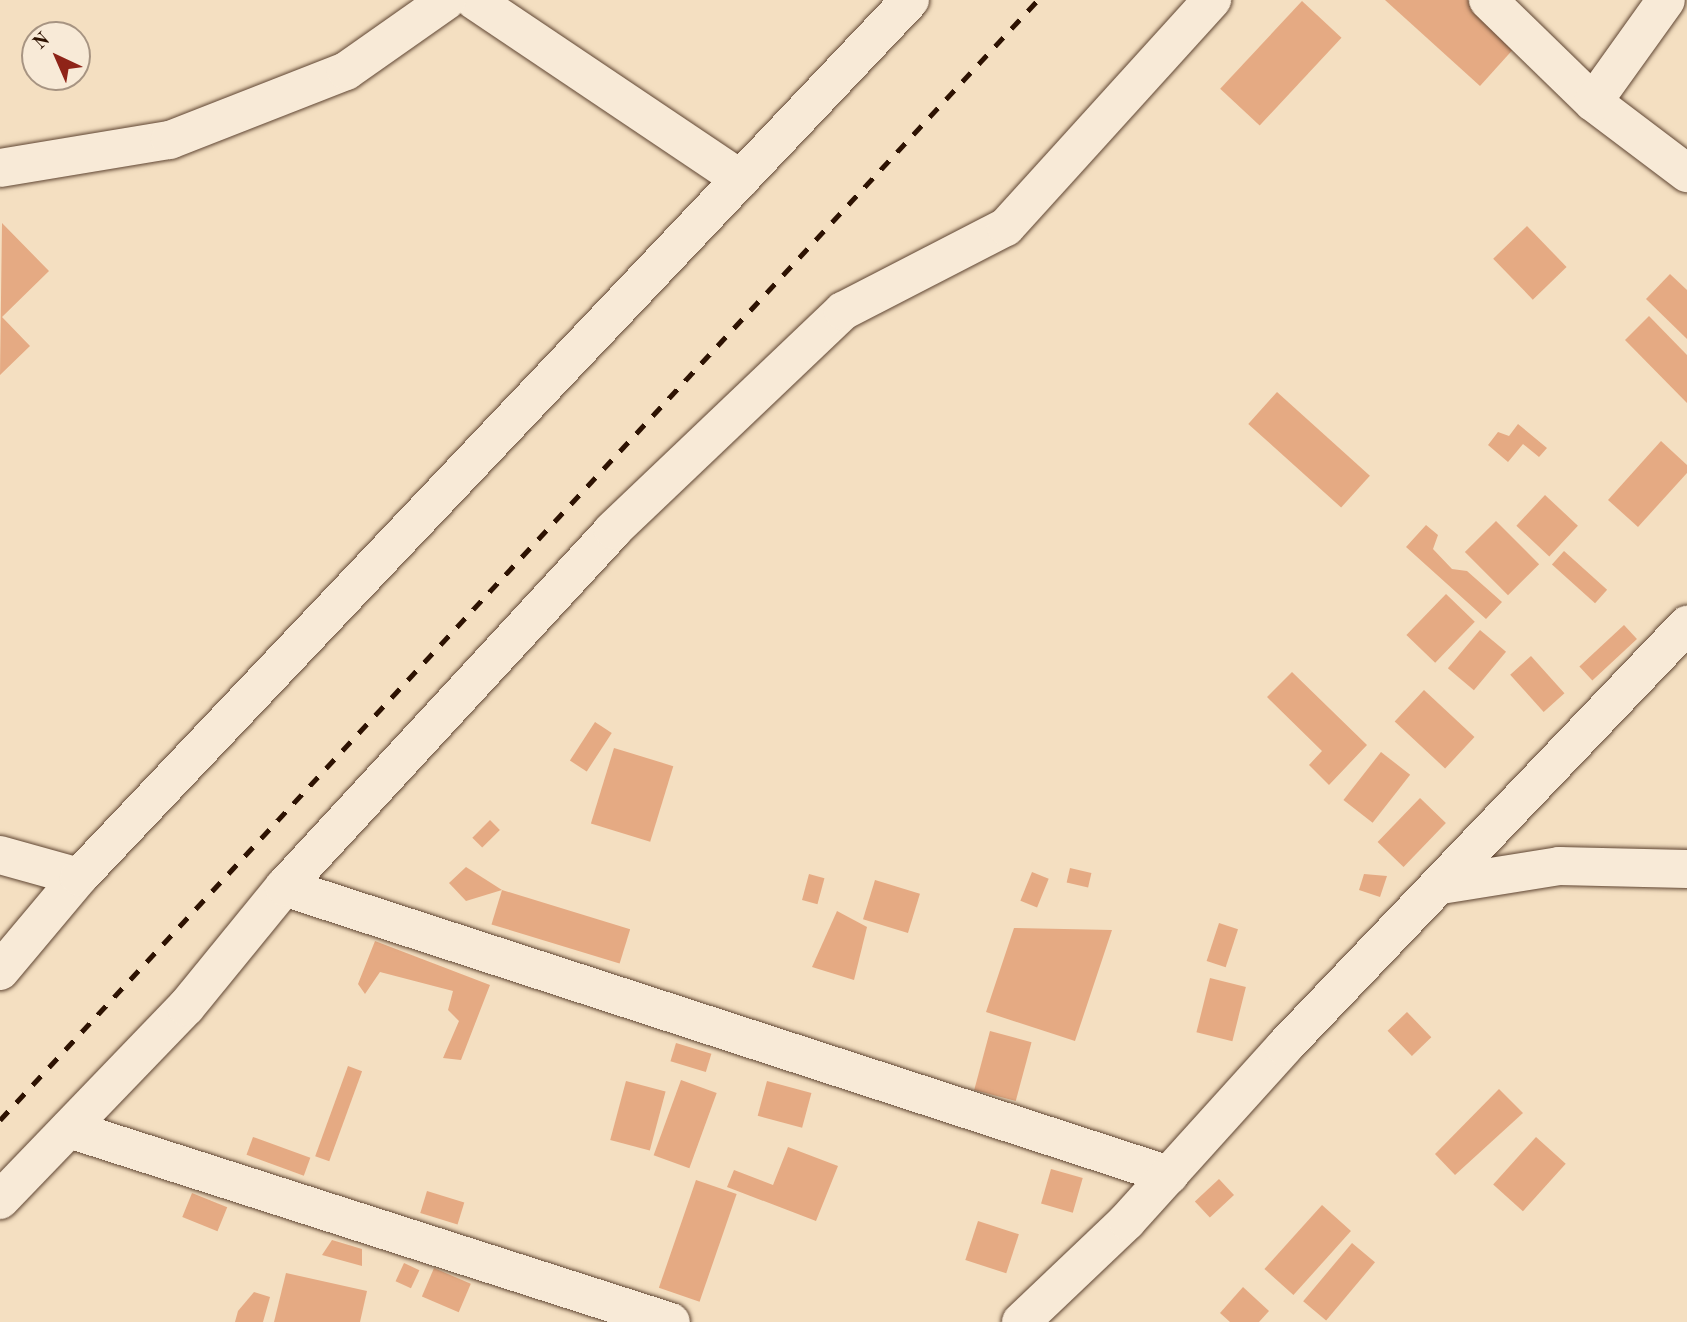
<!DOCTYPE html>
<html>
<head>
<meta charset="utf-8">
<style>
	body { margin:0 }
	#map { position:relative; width:1687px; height:1322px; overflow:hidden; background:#f4dfc1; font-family:"Old Standard TT",serif }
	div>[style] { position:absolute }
	.building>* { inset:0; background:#e5aa83; transform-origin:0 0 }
	.roads { filter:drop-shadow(0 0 2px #5f4532) drop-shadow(0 0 2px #5f4532) }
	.minor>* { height:38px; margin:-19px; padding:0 19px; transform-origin:19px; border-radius:19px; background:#f8ead7 }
	.rail>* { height:5px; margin-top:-2.5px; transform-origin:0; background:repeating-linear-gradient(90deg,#2d1202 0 12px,transparent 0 24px) }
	span { translate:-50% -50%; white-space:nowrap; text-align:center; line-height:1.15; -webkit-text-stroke:5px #f8ead7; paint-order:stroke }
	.north { position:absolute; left:21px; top:21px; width:70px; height:70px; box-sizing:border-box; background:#f8ead7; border:2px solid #a79482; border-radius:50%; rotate:316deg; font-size:19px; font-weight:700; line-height:28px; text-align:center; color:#2d1202 }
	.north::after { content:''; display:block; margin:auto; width:24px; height:32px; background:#8f2418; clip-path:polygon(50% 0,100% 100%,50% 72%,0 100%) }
</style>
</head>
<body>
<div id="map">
	<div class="building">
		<i style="clip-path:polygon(1385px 0,1468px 0,1517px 45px,1480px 86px)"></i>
		<i style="left:1302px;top:1px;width:54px;height:120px;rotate:43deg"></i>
		<i style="clip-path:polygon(2px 223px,49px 271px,2px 317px,30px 346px,0 375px)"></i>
		<i style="left:1527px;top:226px;width:57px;height:47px;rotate:46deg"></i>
		<i style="clip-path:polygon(1670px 274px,1687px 290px,1687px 339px,1646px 299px)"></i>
		<i style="clip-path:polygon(1649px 316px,1687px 355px,1687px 403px,1625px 340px)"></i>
		<i style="left:1277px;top:392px;width:125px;height:43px;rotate:42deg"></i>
		<i style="clip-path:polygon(1518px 424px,1547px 448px,1539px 457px,1523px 444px,1508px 462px,1488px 445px,1498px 432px,1509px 436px)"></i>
		<i style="clip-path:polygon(1661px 441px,1687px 465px,1687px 473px,1638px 527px,1608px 500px)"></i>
		<i style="left:1545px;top:495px;width:45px;height:42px;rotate:43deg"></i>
		<i style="left:1496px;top:521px;width:61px;height:44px;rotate:45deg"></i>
		<i style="clip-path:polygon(1426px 525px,1438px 535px,1433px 549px,1452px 569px,1467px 571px,1502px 602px,1486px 619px,1406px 547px)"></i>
		<i style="left:1564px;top:551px;width:58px;height:18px;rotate:42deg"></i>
		<i style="left:1446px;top:594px;width:40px;height:57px;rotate:44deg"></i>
		<i style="left:1624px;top:625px;width:19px;height:61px;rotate:47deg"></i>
		<i style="left:1480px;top:630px;width:34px;height:50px;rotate:40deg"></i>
		<i style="left:1531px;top:656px;width:50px;height:28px;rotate:48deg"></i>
		<i style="clip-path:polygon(1292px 672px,1367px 745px,1329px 785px,1309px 765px,1322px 751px,1267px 697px)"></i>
		<i style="left:1424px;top:690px;width:69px;height:43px;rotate:43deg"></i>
		<i style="left:595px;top:722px;width:20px;height:46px;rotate:33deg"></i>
		<i style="left:614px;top:748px;width:62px;height:79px;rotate:17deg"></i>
		<i style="left:1381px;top:752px;width:37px;height:61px;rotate:38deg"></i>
		<i style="left:1420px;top:798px;width:36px;height:61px;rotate:44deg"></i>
		<i style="left:490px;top:820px;width:14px;height:25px;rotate:45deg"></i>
		<i style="clip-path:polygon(466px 867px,502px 890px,466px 901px,449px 883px)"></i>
		<i style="left:1070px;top:868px;width:22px;height:15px;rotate:13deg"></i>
		<i style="left:1032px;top:872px;width:18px;height:31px;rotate:22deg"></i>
		<i style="left:809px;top:874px;width:16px;height:27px;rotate:15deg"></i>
		<i style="clip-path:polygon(1364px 874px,1387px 876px,1380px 897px,1359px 890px)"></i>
		<i style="left:875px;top:880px;width:47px;height:41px;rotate:17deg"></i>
		<i style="left:502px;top:890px;width:134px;height:36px;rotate:17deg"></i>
		<i style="clip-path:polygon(837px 911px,867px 927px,854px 980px,812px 967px)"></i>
		<i style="left:1219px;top:923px;width:20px;height:40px;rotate:18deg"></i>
		<i style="clip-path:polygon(1014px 928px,1112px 930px,1075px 1041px,986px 1012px)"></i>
		<i style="clip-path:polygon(375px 941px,490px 985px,461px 1060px,443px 1058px,459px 1021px,448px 1010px,453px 991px,380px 972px,365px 994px,358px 984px)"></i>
		<i style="left:1210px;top:978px;width:37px;height:56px;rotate:14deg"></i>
		<i style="left:1407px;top:1012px;width:35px;height:27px;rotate:46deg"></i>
		<i style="left:990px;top:1031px;width:43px;height:61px;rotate:15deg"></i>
		<i style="left:676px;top:1043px;width:37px;height:19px;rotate:17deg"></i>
		<i style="left:348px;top:1066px;width:15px;height:96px;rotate:20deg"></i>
		<i style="left:681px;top:1080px;width:38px;height:80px;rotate:20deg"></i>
		<i style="left:626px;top:1081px;width:41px;height:61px;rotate:15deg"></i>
		<i style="left:767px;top:1081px;width:46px;height:36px;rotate:15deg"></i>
		<i style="clip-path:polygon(1499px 1089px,1523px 1113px,1455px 1175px,1435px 1154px)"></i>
		<i style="left:253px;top:1137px;width:61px;height:19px;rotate:20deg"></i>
		<i style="left:1536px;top:1137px;width:40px;height:64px;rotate:42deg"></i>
		<i style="clip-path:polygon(788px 1147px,838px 1166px,816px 1221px,727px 1187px,734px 1170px,773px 1185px)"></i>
		<i style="left:1051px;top:1169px;width:33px;height:36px;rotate:16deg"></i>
		<i style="left:1219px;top:1179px;width:22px;height:33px;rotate:47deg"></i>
		<i style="left:696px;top:1180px;width:43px;height:114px;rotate:19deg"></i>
		<i style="left:427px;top:1191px;width:39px;height:23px;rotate:17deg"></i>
		<i style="left:192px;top:1193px;width:38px;height:26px;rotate:22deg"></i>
		<i style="left:1322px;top:1205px;width:39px;height:86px;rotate:42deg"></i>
		<i style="left:978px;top:1221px;width:43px;height:41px;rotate:18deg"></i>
		<i style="clip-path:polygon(332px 1240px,362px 1249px,362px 1266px,322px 1255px)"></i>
		<i style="left:1352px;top:1243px;width:30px;height:76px;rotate:40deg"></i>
		<i style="left:404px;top:1263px;width:17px;height:20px;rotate:25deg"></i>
		<i style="left:434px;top:1268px;width:40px;height:31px;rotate:23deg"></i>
		<i style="clip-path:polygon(286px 1273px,367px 1291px,360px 1322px,274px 1322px)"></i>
		<i style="clip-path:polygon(1243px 1287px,1269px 1311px,1259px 1322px,1230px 1322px,1220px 1313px)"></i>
		<i style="clip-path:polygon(254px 1292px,270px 1297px,263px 1322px,235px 1322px,238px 1311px)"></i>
	</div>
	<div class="roads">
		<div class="minor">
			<i style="left:474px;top:0;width:321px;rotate:33.9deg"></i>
			<i style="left:1488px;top:0;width:146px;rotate:44.2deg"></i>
			<i style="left:1593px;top:102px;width:118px;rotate:37.1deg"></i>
			<i style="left:1593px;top:102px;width:125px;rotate:-54.4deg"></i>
			<i style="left:0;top:168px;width:172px;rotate:-9.4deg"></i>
			<i style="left:170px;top:140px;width:189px;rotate:-21.4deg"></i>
			<i style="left:346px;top:71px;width:123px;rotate:-35.1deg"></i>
			<i style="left:0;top:855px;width:82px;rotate:15.6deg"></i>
			<i style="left:1441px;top:885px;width:120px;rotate:-9.1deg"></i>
			<i style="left:1559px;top:866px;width:128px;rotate:1.3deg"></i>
			<i style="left:284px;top:887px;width:931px;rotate:18.03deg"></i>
			<i style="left:0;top:971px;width:123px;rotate:-50deg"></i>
			<i style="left:79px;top:877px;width:1208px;rotate:-46.54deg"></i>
			<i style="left:69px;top:1129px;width:632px;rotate:17.78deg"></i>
			<i style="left:0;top:1200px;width:268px;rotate:-46.1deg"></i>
			<i style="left:186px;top:1007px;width:155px;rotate:-50.8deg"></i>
			<i style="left:284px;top:887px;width:485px;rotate:-47.3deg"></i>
			<i style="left:613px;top:530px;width:318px;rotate:-43.6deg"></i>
			<i style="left:843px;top:311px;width:183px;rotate:-27.3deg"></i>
			<i style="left:1006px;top:227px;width:307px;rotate:-47.8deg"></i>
			<i style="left:1021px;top:1322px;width:146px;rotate:-43.6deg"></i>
			<i style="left:1127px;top:1221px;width:234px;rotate:-47.9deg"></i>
			<i style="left:1284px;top:1047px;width:584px;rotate:-46.32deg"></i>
		</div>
	</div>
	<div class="rail">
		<i style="left:0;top:1120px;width:1527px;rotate:-47.18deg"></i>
	</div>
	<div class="north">N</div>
</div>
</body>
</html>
